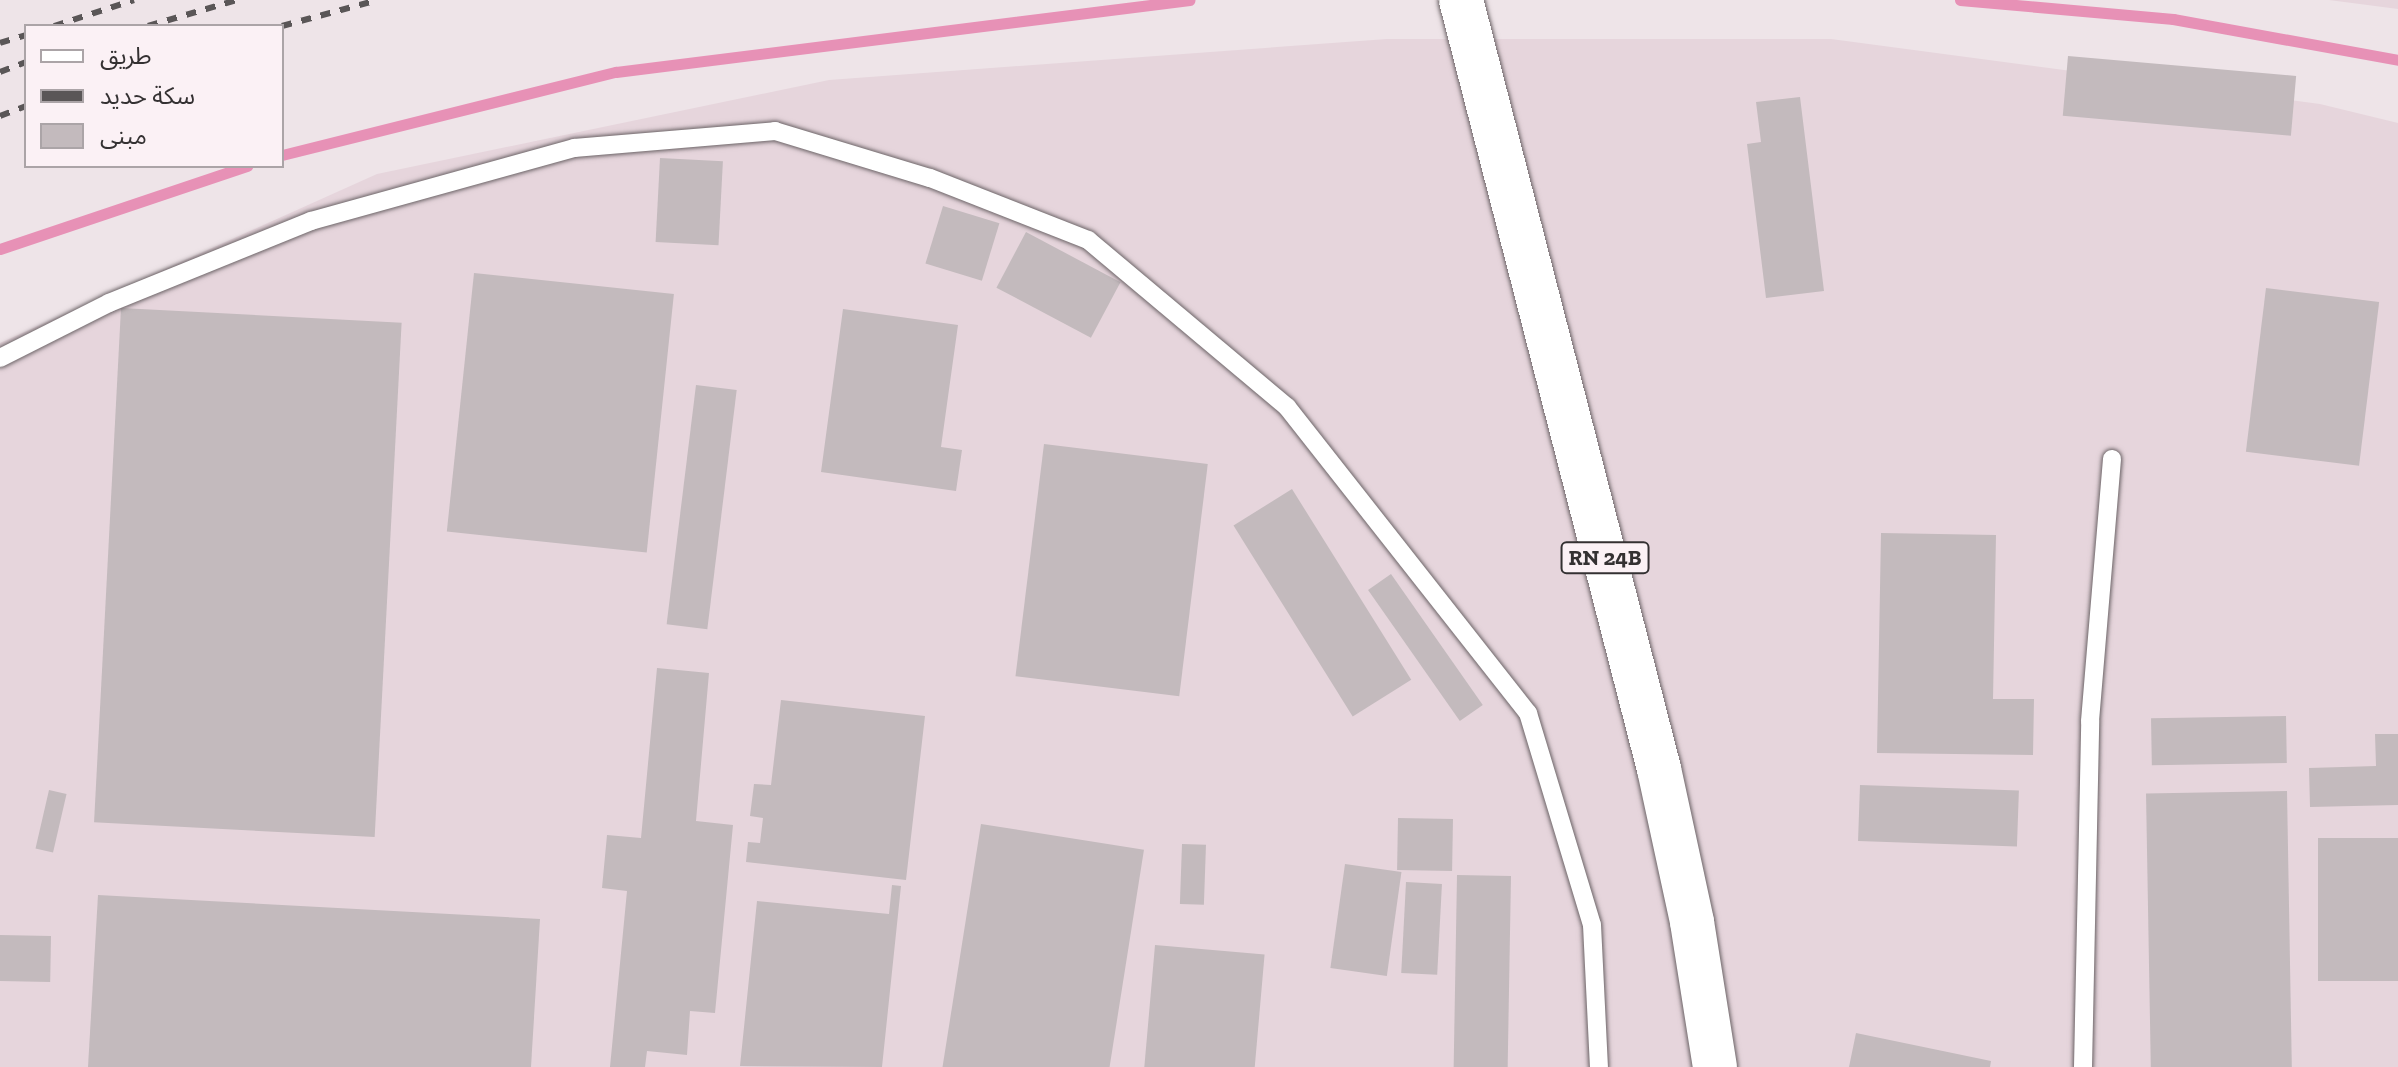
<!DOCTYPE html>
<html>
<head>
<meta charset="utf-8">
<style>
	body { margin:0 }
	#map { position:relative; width:2398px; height:1067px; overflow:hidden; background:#eee4e8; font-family:"Zilla Slab","Noto Sans Arabic",serif }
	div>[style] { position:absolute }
	.built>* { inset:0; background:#e6d5dc }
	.stream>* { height:11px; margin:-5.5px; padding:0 5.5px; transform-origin:5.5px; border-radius:5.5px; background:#e791b6 }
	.building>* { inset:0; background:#c3babd; transform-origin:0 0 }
	.roads { filter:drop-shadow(0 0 2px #6c6467) drop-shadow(0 0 2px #6c6467) }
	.service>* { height:18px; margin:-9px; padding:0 9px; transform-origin:9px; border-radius:9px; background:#fff }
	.primary>* { height:44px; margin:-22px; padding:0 22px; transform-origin:22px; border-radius:22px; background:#fff }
	.rail>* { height:6px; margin-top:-3px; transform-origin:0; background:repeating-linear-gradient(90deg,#5a5657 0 10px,transparent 0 20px) }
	span { translate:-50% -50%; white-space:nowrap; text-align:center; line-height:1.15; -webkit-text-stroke:7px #fbf1f5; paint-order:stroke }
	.shield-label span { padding:2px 6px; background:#fbf1f5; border:2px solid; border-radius:6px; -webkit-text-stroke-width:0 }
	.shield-label { font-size:22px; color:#343132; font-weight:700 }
	.legend { position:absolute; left:24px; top:24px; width:260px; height:144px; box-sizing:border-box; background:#fbf1f5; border:2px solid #aba4a7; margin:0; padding:10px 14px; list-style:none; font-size:24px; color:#343132 }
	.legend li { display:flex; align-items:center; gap:16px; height:40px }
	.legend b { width:40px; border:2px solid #aba4a7 }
</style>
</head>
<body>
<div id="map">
	<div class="built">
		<i style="clip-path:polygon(2329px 0,2398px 0,2398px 9px)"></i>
		<i style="clip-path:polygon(1387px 39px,1831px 39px,2320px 104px,2398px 123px,2398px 1067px,0 1067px,0 343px,377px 174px,829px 80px)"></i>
	</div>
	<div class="stream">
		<i style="left:1960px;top:0;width:214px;rotate:5.1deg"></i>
		<i style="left:2173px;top:19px;width:229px;rotate:10.3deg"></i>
		<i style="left:282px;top:155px;width:344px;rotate:-14deg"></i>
		<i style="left:616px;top:72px;width:578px;rotate:-7.15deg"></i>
		<i style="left:0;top:249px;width:261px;rotate:-18.6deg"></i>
	</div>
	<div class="building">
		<i style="left:2068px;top:56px;width:229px;height:60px;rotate:5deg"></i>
		<i style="clip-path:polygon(1800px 97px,1824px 291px,1766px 298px,1747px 144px,1761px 142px,1756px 102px)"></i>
		<i style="left:660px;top:158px;width:63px;height:84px;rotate:3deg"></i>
		<i style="left:943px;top:206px;width:59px;height:60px;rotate:17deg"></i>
		<i style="left:1026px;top:232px;width:107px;height:63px;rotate:28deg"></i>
		<i style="left:474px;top:273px;width:201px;height:260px;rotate:6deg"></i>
		<i style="left:2266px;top:288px;width:114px;height:165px;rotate:7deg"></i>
		<i style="left:121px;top:308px;width:281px;height:515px;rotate:3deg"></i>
		<i style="clip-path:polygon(843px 309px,958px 325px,941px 447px,962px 450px,956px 491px,821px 472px)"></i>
		<i style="left:696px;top:385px;width:41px;height:241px;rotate:7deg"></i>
		<i style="left:1044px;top:444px;width:165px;height:234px;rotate:7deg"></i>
		<i style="left:1292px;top:489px;width:225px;height:69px;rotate:58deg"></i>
		<i style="clip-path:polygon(1881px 533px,1996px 535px,1993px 699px,2034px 699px,2033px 755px,1877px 753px)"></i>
		<i style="left:1391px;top:574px;width:160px;height:28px;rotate:55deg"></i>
		<i style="clip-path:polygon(657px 668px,709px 673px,696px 821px,733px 825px,715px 1013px,690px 1011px,687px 1055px,647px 1051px,645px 1067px,610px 1067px,627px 891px,602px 888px,607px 835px,641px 838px)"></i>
		<i style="clip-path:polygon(781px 700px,925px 716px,906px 880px,746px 862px,748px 842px,760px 843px,763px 818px,750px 816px,754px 784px,771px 785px)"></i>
		<i style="left:2286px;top:716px;width:47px;height:135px;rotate:89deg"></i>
		<i style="clip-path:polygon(2375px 734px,2398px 734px,2398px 805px,2310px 807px,2309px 768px,2376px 766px)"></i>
		<i style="left:1860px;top:785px;width:159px;height:56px;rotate:2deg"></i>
		<i style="left:49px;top:790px;width:18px;height:60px;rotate:13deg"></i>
		<i style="left:2287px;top:791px;width:276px;height:141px;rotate:89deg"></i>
		<i style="left:1398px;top:818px;width:55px;height:52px;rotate:1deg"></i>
		<i style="left:981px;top:824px;width:165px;height:246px;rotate:9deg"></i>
		<i style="left:2398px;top:838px;width:143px;height:80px;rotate:90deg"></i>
		<i style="left:1182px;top:844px;width:24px;height:60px;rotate:2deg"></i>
		<i style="left:1345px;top:864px;width:57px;height:105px;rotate:8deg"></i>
		<i style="left:1457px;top:875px;width:54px;height:192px;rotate:1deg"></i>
		<i style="left:1406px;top:882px;width:36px;height:91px;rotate:3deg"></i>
		<i style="clip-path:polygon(892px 885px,901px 886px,882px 1067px,740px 1066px,757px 901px,889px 914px)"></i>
		<i style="clip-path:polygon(98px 895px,540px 919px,531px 1067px,88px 1067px)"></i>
		<i style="left:0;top:935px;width:51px;height:46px;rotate:1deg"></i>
		<i style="left:1155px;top:945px;width:110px;height:123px;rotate:5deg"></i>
		<i style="clip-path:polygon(1856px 1033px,1991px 1061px,1990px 1067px,1849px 1067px)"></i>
	</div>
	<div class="roads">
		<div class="service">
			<i style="left:0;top:358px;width:122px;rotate:-26.8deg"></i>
			<i style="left:109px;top:303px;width:218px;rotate:-22.1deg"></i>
			<i style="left:311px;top:221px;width:273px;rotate:-15.5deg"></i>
			<i style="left:574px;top:148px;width:202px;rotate:-4.8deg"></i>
			<i style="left:775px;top:131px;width:162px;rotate:16.9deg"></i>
			<i style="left:930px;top:178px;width:170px;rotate:21.4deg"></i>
			<i style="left:1088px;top:240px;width:260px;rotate:40deg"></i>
			<i style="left:1287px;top:407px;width:390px;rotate:51.8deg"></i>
			<i style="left:1528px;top:713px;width:221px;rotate:73.2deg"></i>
			<i style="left:1592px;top:925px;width:142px;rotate:87.2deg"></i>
			<i style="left:2083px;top:1067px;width:346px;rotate:-88.8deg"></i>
			<i style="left:2090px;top:721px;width:263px;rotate:-85.2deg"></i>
		</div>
		<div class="primary">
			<i style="left:1461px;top:0;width:794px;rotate:75.56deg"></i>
			<i style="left:1659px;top:769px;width:157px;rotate:77.8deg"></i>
			<i style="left:1692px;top:922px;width:147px;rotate:81deg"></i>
		</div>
	</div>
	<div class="rail">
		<i style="left:54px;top:26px;width:84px;rotate:-18deg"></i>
		<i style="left:148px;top:26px;width:93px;rotate:-16.3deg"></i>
		<i style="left:282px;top:26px;width:99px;rotate:-15.2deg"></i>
		<i style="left:0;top:43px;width:27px;rotate:-17deg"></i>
		<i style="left:0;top:72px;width:28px;rotate:-21deg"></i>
		<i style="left:0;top:116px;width:28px;rotate:-21deg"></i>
	</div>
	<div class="shield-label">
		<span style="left:1605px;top:558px">RN 24B</span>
	</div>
	<ul class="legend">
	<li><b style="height:10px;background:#fff"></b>طريق</li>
	<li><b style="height:10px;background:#5a5657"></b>سكة حديد</li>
	<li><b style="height:22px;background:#c3babd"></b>مبنى</li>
	</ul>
</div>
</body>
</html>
